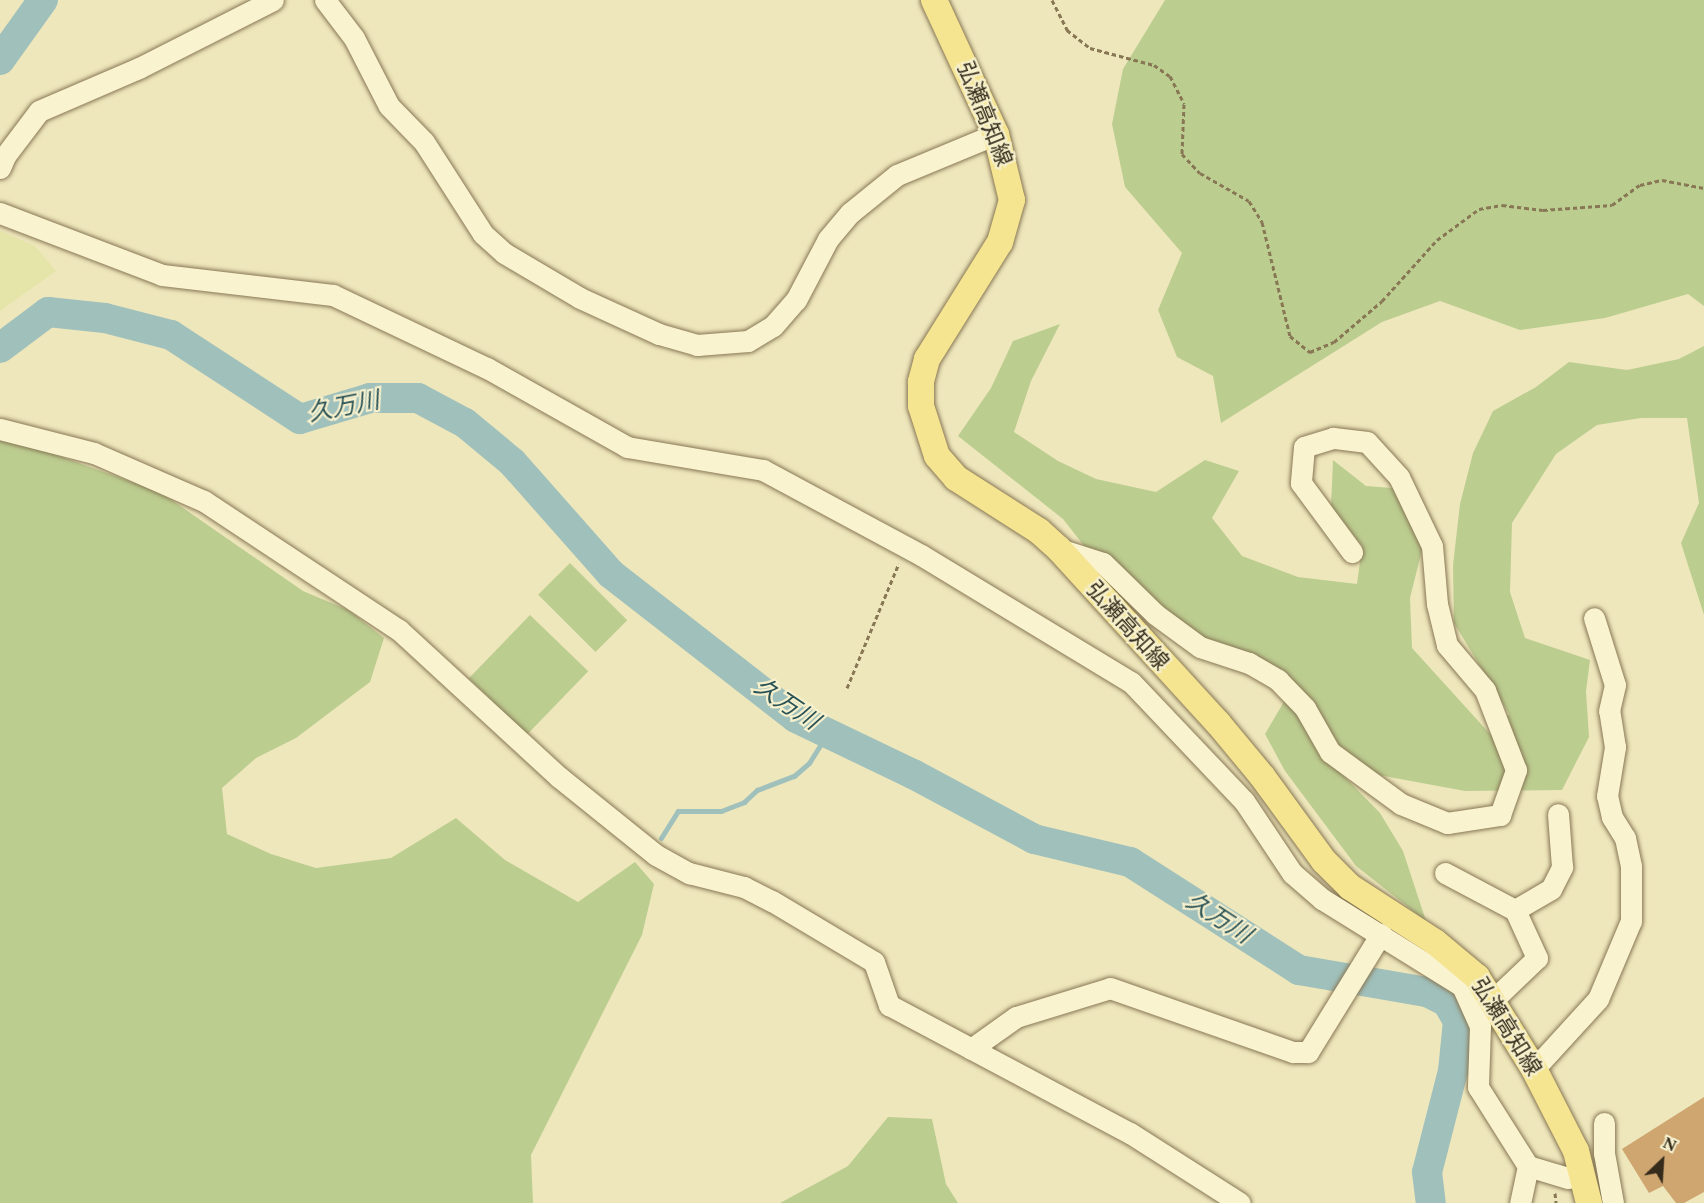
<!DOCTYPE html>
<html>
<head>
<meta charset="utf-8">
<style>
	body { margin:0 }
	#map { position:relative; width:1704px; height:1203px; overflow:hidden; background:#efe7bc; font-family:Spectral,"Noto Sans JP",serif }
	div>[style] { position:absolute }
	.farmland>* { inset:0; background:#e5e4a9 }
	.green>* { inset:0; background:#bccd90; transform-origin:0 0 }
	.stream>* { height:5px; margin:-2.5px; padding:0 2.5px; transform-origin:2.5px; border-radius:2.5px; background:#a0c0bb }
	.river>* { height:30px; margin:-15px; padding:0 15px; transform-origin:15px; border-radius:15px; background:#a0c0bb }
	.building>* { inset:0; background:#cfa670 }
	.path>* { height:3px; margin-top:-1.5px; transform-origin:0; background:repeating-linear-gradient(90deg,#877755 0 4.5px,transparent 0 7.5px) }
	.roads { filter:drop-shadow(0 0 2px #877755) drop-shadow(0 0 2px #877755) }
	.minor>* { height:21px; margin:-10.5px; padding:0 10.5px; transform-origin:10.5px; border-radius:10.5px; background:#faf3cf }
	.major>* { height:26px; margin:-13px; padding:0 13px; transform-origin:13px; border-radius:13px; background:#f5e591 }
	span { translate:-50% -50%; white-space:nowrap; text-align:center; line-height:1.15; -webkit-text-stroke:4.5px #f6f0cc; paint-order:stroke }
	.street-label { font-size:22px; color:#352b1b }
	.water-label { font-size:24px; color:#295256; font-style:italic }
	.north { position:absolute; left:1632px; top:1131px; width:60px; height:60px; -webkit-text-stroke:4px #f6f0cc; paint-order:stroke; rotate:25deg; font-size:16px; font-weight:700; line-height:24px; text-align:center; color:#352b1b }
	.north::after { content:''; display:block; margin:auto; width:21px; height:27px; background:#352b1b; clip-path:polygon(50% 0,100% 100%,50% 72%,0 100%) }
</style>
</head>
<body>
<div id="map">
	<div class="farmland">
		<i style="clip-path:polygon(0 231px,35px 246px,56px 271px,0 311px)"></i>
	</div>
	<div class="green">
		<i style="clip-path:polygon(1165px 0,1704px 0,1704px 306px,1688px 294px,1605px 318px,1520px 330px,1440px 301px,1382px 322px,1221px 423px,1213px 376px,1177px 357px,1158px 310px,1182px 253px,1125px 187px,1112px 124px,1123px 69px)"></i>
		<i style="clip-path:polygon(1060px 324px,1031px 381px,1014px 432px,1058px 461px,1096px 479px,1156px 492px,1205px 460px,1239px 471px,1212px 518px,1242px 556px,1298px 577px,1357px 584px,1362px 546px,1331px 506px,1333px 460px,1366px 486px,1405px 489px,1430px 518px,1410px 598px,1412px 648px,1491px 735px,1509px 714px,1454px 623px,1453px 565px,1460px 504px,1473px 453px,1493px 411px,1536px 387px,1569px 362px,1627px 370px,1679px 359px,1704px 346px,1704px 615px,1681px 543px,1699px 503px,1687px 418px,1641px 418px,1597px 425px,1556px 454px,1512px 523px,1510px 592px,1525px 638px,1590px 660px,1586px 691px,1589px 737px,1562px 790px,1465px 791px,1335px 767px,1380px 813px,1403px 851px,1426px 921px,1356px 866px,1285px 771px,1265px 734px,1289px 693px,1199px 639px,1099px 565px,1063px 519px,958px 436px,991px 388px,1013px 341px)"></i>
		<i style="clip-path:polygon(0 435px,160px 492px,303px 591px,348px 610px,384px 638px,370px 682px,296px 738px,256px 758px,222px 788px,227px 834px,271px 854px,316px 868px,391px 858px,456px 818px,505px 860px,578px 902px,635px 862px,654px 884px,642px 935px,531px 1155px,533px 1203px,0 1203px)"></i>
		<i style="left:570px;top:563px;width:81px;height:45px;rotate:45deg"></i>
		<i style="left:530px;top:615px;width:81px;height:88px;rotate:44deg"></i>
		<i style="clip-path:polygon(888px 1117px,932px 1119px,946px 1184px,958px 1203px,780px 1203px,848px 1166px)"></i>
	</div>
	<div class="stream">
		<i style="left:661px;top:838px;width:32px;rotate:-58deg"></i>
		<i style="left:678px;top:811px;width:43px"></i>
		<i style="left:721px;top:811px;width:25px;rotate:-21deg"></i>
		<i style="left:744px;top:802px;width:18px;rotate:-43deg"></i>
		<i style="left:757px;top:790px;width:40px;rotate:-21deg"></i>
		<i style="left:794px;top:776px;width:20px;rotate:-41deg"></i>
		<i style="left:809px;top:763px;width:36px;rotate:-58deg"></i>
	</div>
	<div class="river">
		<i style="left:0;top:60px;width:74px;rotate:-54.4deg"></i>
		<i style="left:0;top:348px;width:60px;rotate:-36.9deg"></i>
		<i style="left:48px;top:312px;width:57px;rotate:6deg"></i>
		<i style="left:105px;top:318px;width:68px;rotate:14.4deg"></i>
		<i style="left:171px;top:335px;width:154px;rotate:33.1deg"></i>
		<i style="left:300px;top:419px;width:73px;rotate:-16.7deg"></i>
		<i style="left:370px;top:398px;width:48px"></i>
		<i style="left:418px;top:398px;width:53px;rotate:28deg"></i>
		<i style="left:465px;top:423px;width:61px;rotate:39.7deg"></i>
		<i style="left:512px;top:462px;width:149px;rotate:48.5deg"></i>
		<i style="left:611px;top:574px;width:234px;rotate:37.9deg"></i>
		<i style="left:796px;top:718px;width:130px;rotate:25.6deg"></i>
		<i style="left:913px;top:774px;width:137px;rotate:28.2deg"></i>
		<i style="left:1034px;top:839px;width:99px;rotate:13.5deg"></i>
		<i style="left:1130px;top:862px;width:201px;rotate:32.6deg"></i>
		<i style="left:1299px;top:970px;width:130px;rotate:9.8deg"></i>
		<i style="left:1427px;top:992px;width:22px;rotate:27deg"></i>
		<i style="left:1447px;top:1002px;width:22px;rotate:60deg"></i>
		<i style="left:1458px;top:1021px;width:50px;rotate:95.7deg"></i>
		<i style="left:1453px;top:1071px;width:104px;rotate:104.4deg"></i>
		<i style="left:1427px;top:1172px;width:31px;rotate:83deg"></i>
	</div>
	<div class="building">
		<i style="clip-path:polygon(1704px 1097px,1704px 1192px,1684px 1203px,1676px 1203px,1663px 1186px,1649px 1193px,1622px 1149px)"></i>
	</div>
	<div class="path">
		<i style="left:1052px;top:0;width:34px;rotate:63deg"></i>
		<i style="left:1067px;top:30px;width:29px;rotate:38deg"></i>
		<i style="left:1090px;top:48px;width:66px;rotate:14.9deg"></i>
		<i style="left:1154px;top:65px;width:19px;rotate:35deg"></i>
		<i style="left:1170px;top:76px;width:31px;rotate:63deg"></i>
		<i style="left:1184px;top:104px;width:50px;rotate:92.3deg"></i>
		<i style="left:1182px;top:154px;width:26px;rotate:47deg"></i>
		<i style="left:1200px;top:173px;width:56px;rotate:29.7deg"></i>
		<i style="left:1249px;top:201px;width:25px;rotate:58deg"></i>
		<i style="left:1262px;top:222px;width:117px;rotate:76.2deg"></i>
		<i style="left:1290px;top:336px;width:26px;rotate:39deg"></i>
		<i style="left:1310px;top:352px;width:26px;rotate:-23deg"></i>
		<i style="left:1334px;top:342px;width:63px;rotate:-40.5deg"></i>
		<i style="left:1382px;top:301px;width:82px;rotate:-48deg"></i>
		<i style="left:1437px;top:240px;width:52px;rotate:-36.4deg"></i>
		<i style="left:1479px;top:209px;width:23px;rotate:-10deg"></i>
		<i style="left:1502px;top:205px;width:41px;rotate:7deg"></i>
		<i style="left:1543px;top:210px;width:69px;rotate:-4.1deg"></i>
		<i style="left:1612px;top:205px;width:34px;rotate:-36deg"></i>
		<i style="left:1640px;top:185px;width:23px;rotate:-13deg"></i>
		<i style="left:1662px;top:180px;width:43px;rotate:10.8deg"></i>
		<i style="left:847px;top:688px;width:135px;rotate:-67.4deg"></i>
		<i style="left:1555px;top:1193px;width:10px;rotate:84deg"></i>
	</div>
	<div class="roads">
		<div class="minor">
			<i style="left:325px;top:0;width:48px;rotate:52.7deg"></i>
			<i style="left:354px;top:38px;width:76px;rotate:62.8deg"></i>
			<i style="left:389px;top:106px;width:50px;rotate:45.8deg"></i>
			<i style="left:424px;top:142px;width:109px;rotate:57.3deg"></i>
			<i style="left:483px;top:234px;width:28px;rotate:42deg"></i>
			<i style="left:504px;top:253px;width:88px;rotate:30.6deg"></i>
			<i style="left:580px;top:298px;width:87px;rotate:24.5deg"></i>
			<i style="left:659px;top:334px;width:40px;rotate:16deg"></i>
			<i style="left:697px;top:345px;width:51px;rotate:-4.5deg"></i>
			<i style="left:748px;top:341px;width:29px;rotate:-31deg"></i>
			<i style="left:773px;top:326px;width:35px;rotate:-49deg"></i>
			<i style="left:796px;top:300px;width:69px;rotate:-62.3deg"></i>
			<i style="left:828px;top:239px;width:34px;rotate:-50deg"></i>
			<i style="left:850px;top:213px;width:60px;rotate:-39deg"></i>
			<i style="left:897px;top:175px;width:107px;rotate:-22.5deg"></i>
			<i style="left:0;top:168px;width:13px;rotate:-67deg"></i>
			<i style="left:5px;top:156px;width:56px;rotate:-52.9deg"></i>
			<i style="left:39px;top:111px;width:109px;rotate:-23.3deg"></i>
			<i style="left:139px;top:68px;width:150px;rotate:-26.9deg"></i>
			<i style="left:0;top:213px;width:173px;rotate:20.9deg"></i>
			<i style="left:162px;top:275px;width:172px;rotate:6.7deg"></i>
			<i style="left:333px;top:295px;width:170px;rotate:25.4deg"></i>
			<i style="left:487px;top:368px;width:161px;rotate:29.4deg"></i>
			<i style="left:627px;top:447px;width:138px;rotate:9.6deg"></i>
			<i style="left:763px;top:470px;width:179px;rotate:28.3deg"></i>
			<i style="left:921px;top:555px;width:245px;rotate:31.2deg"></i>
			<i style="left:1131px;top:682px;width:164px;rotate:46.5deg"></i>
			<i style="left:1244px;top:801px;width:87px;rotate:56.3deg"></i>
			<i style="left:1292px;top:873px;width:40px;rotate:41deg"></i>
			<i style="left:1322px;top:899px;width:165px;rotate:31.9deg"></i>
			<i style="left:1462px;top:986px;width:44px;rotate:65.8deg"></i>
			<i style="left:1480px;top:1026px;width:61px;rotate:91.9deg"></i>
			<i style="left:1478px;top:1087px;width:93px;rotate:57.7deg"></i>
			<i style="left:1528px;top:1166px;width:38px;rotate:102deg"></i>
			<i style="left:0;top:429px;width:97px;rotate:14.3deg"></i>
			<i style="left:94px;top:453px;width:120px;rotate:23.6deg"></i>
			<i style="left:204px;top:501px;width:234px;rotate:33.5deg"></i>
			<i style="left:399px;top:630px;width:217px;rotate:42.6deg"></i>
			<i style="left:559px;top:777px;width:124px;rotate:38.8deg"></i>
			<i style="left:656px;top:855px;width:38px;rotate:29deg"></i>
			<i style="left:689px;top:873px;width:57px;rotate:14.3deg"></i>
			<i style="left:744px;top:887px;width:31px;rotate:27deg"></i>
			<i style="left:772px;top:901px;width:119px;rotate:30.9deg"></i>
			<i style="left:874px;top:962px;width:46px;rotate:70.8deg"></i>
			<i style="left:889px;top:1005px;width:273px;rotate:28deg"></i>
			<i style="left:1130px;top:1133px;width:130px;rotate:32.5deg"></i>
			<i style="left:1059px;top:549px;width:46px;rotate:17.7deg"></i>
			<i style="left:1103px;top:563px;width:73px;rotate:44.4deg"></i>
			<i style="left:1155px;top:614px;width:56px;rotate:36.3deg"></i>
			<i style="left:1200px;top:647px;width:52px;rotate:18.1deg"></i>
			<i style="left:1249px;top:663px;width:34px;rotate:30deg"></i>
			<i style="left:1278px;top:680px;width:39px;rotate:46deg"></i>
			<i style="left:1305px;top:708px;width:51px;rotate:60.4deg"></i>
			<i style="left:1330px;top:752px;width:88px;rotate:36.2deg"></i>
			<i style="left:1401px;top:804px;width:50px;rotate:22.4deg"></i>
			<i style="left:1447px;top:823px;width:54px;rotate:-8.6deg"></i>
			<i style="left:1500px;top:815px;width:48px;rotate:-70.4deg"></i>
			<i style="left:1516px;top:770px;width:86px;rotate:-111.2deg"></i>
			<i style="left:1485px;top:690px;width:59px;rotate:-130.2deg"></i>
			<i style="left:1447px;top:645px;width:42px;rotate:-103.7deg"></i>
			<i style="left:1437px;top:604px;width:58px;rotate:-94.9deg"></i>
			<i style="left:1432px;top:546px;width:76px;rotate:-115.6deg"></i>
			<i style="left:1399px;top:477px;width:47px;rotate:-132.4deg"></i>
			<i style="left:1367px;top:442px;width:34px;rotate:-173deg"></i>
			<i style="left:1333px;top:438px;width:30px;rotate:163deg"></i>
			<i style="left:1304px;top:447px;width:36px;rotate:95deg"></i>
			<i style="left:1301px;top:483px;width:86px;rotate:53.5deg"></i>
			<i style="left:1445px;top:873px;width:79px;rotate:27.9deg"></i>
			<i style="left:1515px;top:910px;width:53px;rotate:65.4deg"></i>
			<i style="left:1537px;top:958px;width:61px;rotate:136.3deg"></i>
			<i style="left:1515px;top:910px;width:42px;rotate:-30.3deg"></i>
			<i style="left:1551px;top:889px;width:25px;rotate:-63deg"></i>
			<i style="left:1562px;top:867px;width:53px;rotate:-94.3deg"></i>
			<i style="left:971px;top:1049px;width:55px;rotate:-35.4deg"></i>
			<i style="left:1016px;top:1017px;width:98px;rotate:-17.1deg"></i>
			<i style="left:1110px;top:988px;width:194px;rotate:19.3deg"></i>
			<i style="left:1293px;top:1052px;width:15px"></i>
			<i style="left:1308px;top:1052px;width:139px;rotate:-58.3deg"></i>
			<i style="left:1534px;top:1069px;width:95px;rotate:-47.6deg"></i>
			<i style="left:1598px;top:999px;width:85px;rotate:-67.1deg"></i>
			<i style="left:1631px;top:921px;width:55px;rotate:-90deg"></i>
			<i style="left:1631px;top:866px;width:29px;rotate:-102deg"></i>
			<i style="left:1625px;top:838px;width:25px;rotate:-122deg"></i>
			<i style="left:1612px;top:817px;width:22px;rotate:-103deg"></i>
			<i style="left:1607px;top:796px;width:50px;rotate:-80.7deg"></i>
			<i style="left:1615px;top:747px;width:36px;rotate:-99deg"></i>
			<i style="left:1609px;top:711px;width:27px;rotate:-77deg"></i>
			<i style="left:1615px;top:685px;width:70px;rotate:-107.4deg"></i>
			<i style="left:1604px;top:1123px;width:30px;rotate:90deg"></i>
			<i style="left:1604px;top:1153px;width:51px;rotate:79.8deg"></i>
			<i style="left:1528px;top:1166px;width:42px;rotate:16.7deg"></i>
		</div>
		<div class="major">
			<i style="left:934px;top:0;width:148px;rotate:65.2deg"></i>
			<i style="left:996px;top:134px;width:68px;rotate:76.4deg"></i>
			<i style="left:1012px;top:200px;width:44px;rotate:105.9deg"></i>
			<i style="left:1000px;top:242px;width:138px;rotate:122deg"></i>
			<i style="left:927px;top:359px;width:24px;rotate:105deg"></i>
			<i style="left:921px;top:382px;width:24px;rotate:90deg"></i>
			<i style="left:921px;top:406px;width:52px;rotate:72.3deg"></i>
			<i style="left:937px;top:456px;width:29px;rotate:49deg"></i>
			<i style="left:956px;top:478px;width:98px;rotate:32.6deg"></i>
			<i style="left:1039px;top:531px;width:27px;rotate:42deg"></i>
			<i style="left:1059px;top:549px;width:236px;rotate:47.6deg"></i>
			<i style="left:1218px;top:723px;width:69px;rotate:50.3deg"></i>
			<i style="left:1262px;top:776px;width:105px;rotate:53.9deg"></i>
			<i style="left:1324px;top:861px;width:37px;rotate:45deg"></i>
			<i style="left:1350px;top:887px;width:101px;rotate:32.9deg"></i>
			<i style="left:1435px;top:942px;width:55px;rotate:39.8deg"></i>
			<i style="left:1477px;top:977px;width:108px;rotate:58.2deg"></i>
			<i style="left:1534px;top:1069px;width:92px;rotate:62.9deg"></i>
			<i style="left:1576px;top:1151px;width:54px;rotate:76deg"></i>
		</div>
	</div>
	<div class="street-label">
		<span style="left:984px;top:114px;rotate:68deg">弘瀬高知線</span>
		<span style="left:1127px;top:626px;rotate:48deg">弘瀬高知線</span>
		<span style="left:1506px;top:1027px;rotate:58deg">弘瀬高知線</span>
	</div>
	<div class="water-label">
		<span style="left:344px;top:408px;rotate:-11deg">久万川</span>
		<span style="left:786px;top:705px;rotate:34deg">久万川</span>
		<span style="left:1218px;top:919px;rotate:33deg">久万川</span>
	</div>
	<div class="north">N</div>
</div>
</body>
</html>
